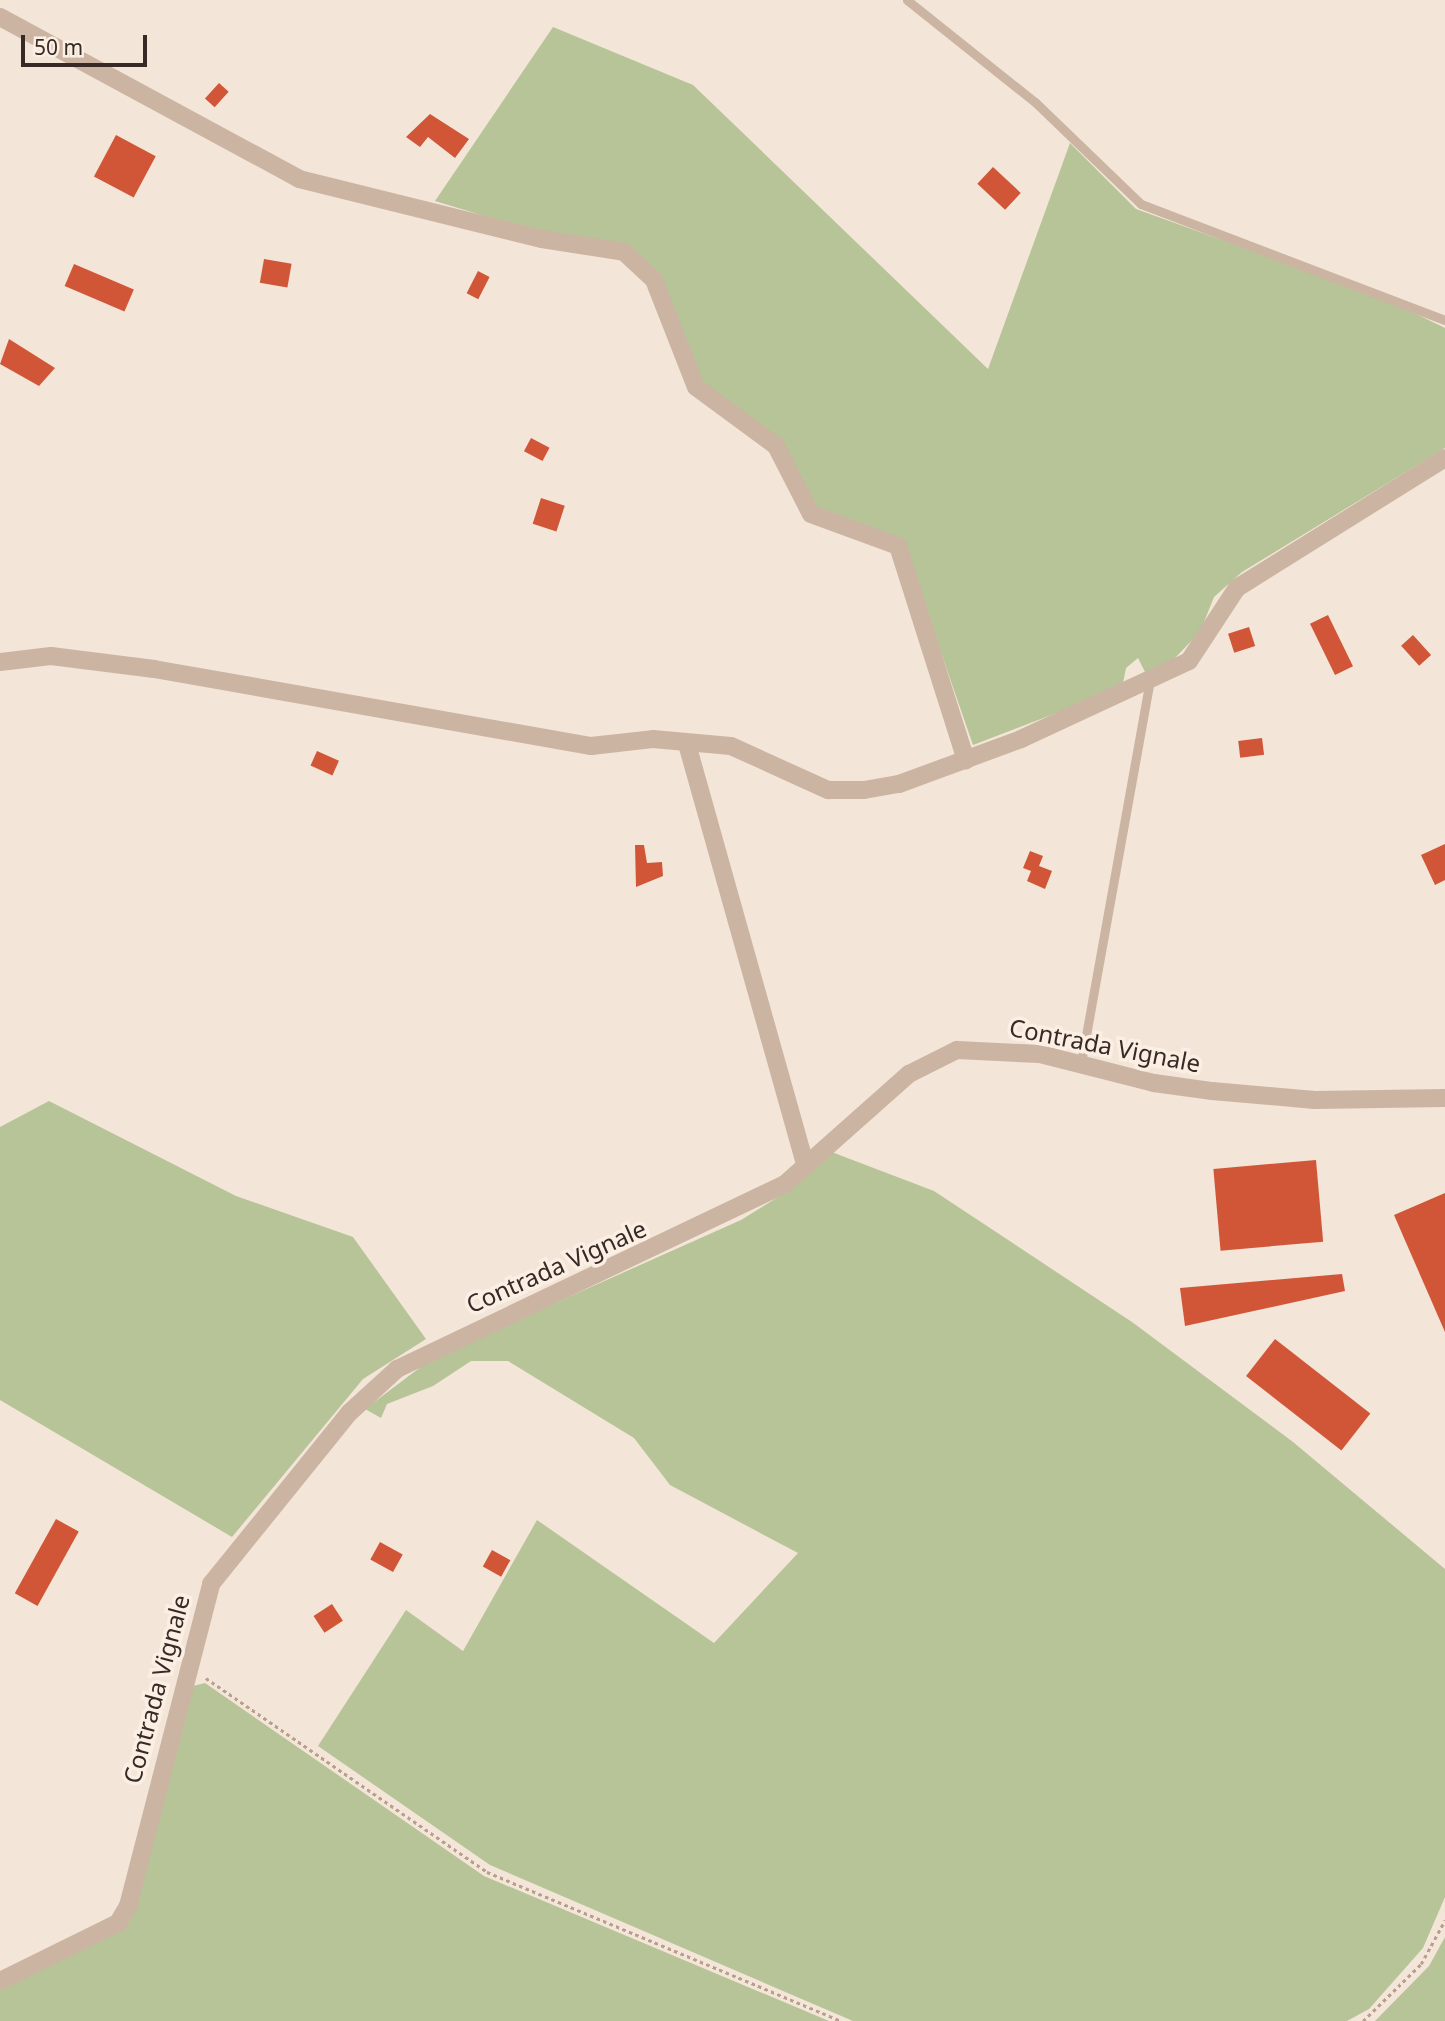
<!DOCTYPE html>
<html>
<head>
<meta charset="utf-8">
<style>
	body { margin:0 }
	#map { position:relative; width:1445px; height:2021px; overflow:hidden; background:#f3e5d8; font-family:"Noto Sans",sans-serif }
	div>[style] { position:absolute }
	.green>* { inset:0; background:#b7c497 }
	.building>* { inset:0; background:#d15638; transform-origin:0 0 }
	.path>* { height:2.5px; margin-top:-1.25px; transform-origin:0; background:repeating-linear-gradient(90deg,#b89e8d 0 3.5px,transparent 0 7px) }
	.service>* { height:9px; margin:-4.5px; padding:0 4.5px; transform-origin:4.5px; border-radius:4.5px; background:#ccb4a3 }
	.minor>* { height:18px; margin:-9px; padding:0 9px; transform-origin:9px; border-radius:9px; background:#ccb4a3 }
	span { translate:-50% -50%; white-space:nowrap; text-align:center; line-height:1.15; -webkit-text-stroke:7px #fbefe4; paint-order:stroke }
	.street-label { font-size:24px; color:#372a26 }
	.scale { position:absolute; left:21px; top:35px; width:126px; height:32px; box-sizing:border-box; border:4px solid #372a26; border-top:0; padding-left:9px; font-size:21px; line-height:24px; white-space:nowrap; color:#372a26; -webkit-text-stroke:5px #fbefe4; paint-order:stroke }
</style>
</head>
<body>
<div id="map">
	<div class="green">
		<i style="clip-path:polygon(553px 27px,693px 85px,988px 369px,1070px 143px,1136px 209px,1381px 297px,1445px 328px,1445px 448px,1242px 572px,1214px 597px,1200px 632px,1172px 661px,1145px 672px,1138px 658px,1126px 668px,1122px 688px,973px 745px,902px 540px,816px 507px,780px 439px,697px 380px,660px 276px,626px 247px,541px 233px,435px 201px)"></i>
		<i style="clip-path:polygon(49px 1101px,236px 1196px,353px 1237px,426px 1339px,363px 1379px,232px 1537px,0 1400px,0 1127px)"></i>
		<i style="clip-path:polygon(829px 1151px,934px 1191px,1132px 1322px,1293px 1442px,1445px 1569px,1445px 1897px,1423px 1948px,1369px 2009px,1347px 2021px,853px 2021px,490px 1865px,318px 1746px,406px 1610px,463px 1651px,537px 1520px,714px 1643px,798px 1553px,670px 1485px,634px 1438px,508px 1361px,471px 1361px,433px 1386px,387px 1404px,381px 1418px,365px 1409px,434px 1357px,741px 1220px,791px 1189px)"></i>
		<i style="clip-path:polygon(205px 1683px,484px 1876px,829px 2021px,0 2021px,0 1987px,129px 1922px,185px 1698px,193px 1686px)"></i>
		<i style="clip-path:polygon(1445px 1937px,1445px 2021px,1375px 2021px,1429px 1966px)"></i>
	</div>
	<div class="building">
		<i style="left:219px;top:83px;width:13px;height:21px;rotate:42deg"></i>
		<i style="clip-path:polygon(430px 114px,469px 139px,455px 158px,428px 137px,420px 147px,406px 137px)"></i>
		<i style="left:116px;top:135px;width:45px;height:47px;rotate:28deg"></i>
		<i style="left:993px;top:167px;width:38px;height:23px;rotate:43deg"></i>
		<i style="left:264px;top:259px;width:28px;height:24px;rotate:10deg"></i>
		<i style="left:74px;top:264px;width:65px;height:24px;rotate:23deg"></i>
		<i style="left:478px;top:271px;width:13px;height:25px;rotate:27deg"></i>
		<i style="clip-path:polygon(9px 339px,55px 368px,39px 386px,0 364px)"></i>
		<i style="left:531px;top:438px;width:21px;height:15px;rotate:28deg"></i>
		<i style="left:541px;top:498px;width:25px;height:27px;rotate:18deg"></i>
		<i style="left:1328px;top:615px;width:57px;height:20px;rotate:64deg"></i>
		<i style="left:1249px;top:627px;width:20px;height:22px;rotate:72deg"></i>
		<i style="left:1413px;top:635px;width:27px;height:16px;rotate:48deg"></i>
		<i style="left:1262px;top:738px;width:17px;height:24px;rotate:83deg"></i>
		<i style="left:317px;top:751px;width:24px;height:16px;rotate:24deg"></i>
		<i style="clip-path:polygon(1445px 844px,1445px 880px,1435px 885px,1421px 855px)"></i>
		<i style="clip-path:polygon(635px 845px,644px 845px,647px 863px,662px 862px,663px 876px,636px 887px)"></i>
		<i style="clip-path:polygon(1030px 851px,1043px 856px,1039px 866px,1052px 871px,1045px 889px,1027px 881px,1031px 871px,1023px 868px)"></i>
		<i style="left:1316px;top:1160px;width:82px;height:103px;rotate:85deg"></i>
		<i style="clip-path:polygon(1445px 1193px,1445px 1332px,1394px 1215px)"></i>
		<i style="clip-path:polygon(1342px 1274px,1345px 1291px,1185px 1326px,1180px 1288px)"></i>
		<i style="left:1275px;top:1339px;width:121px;height:47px;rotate:38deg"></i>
		<i style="left:56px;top:1519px;width:26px;height:85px;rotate:29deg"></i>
		<i style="left:380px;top:1542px;width:26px;height:20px;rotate:29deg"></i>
		<i style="left:492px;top:1550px;width:21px;height:19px;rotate:29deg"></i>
		<i style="left:332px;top:1604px;width:20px;height:22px;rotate:57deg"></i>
	</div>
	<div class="path">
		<i style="left:206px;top:1678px;width:341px;rotate:34.6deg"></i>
		<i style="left:487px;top:1872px;width:384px;rotate:22.8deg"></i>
		<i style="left:1363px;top:2021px;width:81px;rotate:-44.5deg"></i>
		<i style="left:1421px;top:1964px;width:50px;rotate:-61.4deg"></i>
	</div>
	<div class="service">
		<i style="left:907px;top:0;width:164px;rotate:38.6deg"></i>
		<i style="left:1035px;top:102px;width:147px;rotate:43.9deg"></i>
		<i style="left:1141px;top:204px;width:325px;rotate:20.9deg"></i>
		<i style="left:1081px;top:1063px;width:388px;rotate:-79.8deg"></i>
	</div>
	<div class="minor">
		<i style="left:0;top:17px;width:340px;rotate:28.4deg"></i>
		<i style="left:299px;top:179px;width:250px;rotate:13.9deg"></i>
		<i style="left:542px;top:239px;width:83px;rotate:9deg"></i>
		<i style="left:624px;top:252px;width:41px;rotate:43deg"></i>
		<i style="left:654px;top:280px;width:115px;rotate:68.6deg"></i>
		<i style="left:696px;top:387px;width:99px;rotate:36.4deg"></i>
		<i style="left:776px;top:446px;width:76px;rotate:62.8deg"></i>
		<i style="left:811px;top:514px;width:93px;rotate:20.2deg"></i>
		<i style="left:898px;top:546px;width:225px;rotate:72.4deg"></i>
		<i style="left:0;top:662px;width:51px;rotate:-6.7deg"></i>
		<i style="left:51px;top:656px;width:104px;rotate:7.2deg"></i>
		<i style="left:154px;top:669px;width:444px;rotate:10deg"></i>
		<i style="left:591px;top:746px;width:62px;rotate:-6.4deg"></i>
		<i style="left:653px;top:739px;width:78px;rotate:5.1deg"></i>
		<i style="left:731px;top:746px;width:107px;rotate:24.4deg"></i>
		<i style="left:828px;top:790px;width:36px"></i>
		<i style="left:864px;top:790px;width:36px;rotate:-10deg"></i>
		<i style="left:899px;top:784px;width:130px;rotate:-20.2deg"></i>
		<i style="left:1021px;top:739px;width:185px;rotate:-24.9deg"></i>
		<i style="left:1189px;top:661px;width:87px;rotate:-56.7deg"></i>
		<i style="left:1237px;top:588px;width:245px;rotate:-32deg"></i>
		<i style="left:687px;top:744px;width:436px;rotate:74.3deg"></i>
		<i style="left:0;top:1981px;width:131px;rotate:-26.2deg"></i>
		<i style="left:118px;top:1923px;width:20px;rotate:-60deg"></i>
		<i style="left:128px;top:1906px;width:333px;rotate:-75.5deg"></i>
		<i style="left:211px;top:1584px;width:220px;rotate:-51.1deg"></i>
		<i style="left:349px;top:1413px;width:65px;rotate:-42.5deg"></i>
		<i style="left:397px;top:1369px;width:430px;rotate:-25.5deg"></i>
		<i style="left:785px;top:1184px;width:166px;rotate:-41.6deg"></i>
		<i style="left:909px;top:1074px;width:54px;rotate:-26.6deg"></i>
		<i style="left:957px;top:1050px;width:83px;rotate:2.8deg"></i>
		<i style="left:1040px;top:1054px;width:118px;rotate:14.3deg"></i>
		<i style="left:1154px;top:1083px;width:59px;rotate:7.9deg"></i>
		<i style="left:1212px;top:1091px;width:103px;rotate:5deg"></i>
		<i style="left:1315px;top:1100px;width:130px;rotate:-0.9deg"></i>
	</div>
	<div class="street-label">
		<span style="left:1105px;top:1045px;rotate:11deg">Contrada Vignale</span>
		<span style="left:556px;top:1266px;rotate:-24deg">Contrada Vignale</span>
		<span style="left:156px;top:1689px;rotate:-75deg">Contrada Vignale</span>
	</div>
	<div class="scale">50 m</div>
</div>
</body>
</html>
